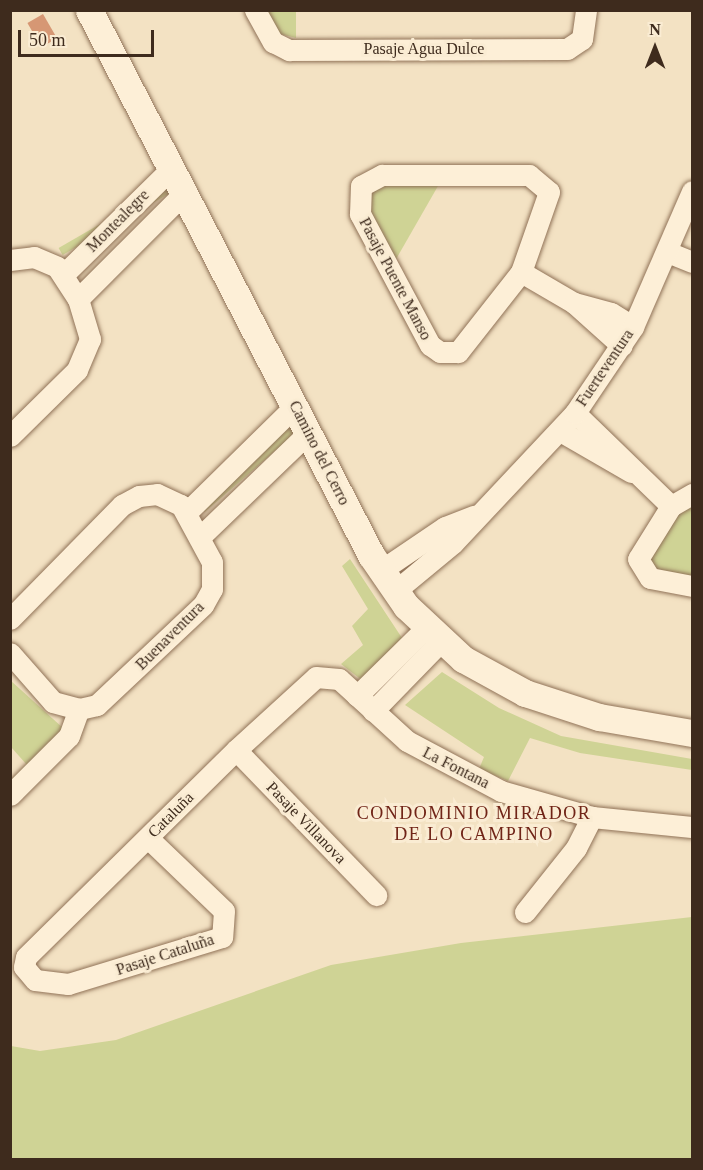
<!DOCTYPE html>
<html>
<head>
<meta charset="utf-8">
<style>
	body { margin:0 }
	#map { position:relative; width:703px; height:1170px; overflow:hidden; background:#f3e2c3; font-family:"Times New Roman",serif }
	div>[style] { position:absolute }
	.green>* { inset:0; background:#cfd395; transform-origin:0 0 }
	.building>* { inset:0; background:#d69774; transform-origin:0 0 }
	.roads { filter:drop-shadow(0 0 2px #907257) drop-shadow(0 0 2px #907257) }
	.minor>* { height:21px; margin:-10.5px; padding:0 10.5px; transform-origin:10.5px; border-radius:10.5px; background:#fdefd7 }
	.tertiary>* { height:27px; margin:-13.5px; padding:0 13.5px; transform-origin:13.5px; border-radius:13.5px; background:#fdefd7 }
	span { translate:-50% -50%; white-space:nowrap; text-align:center; line-height:1.15; -webkit-text-stroke:6px #faecd3; paint-order:stroke }
	.street-label { font-size:16px; color:#3e2b1d }
	.neighbourhood-label { font-size:18px; color:#702417; letter-spacing:1.5px }
	.frame { position:absolute; inset:0; border:12px solid #3e2b1d; pointer-events:none }
	.north { position:absolute; left:625px; top:18px; width:60px; height:60px; -webkit-text-stroke:4px #faecd3; paint-order:stroke; rotate:0deg; font-size:16px; font-weight:700; line-height:24px; text-align:center; color:#3e2b1d }
	.north::after { content:''; display:block; margin:auto; width:21px; height:27px; background:#3e2b1d; clip-path:polygon(50% 0,100% 100%,50% 72%,0 100%) }
	.scale { position:absolute; left:18px; top:30px; width:136px; height:27px; box-sizing:border-box; border:3px solid #3e2b1d; border-top:0; padding-left:8px; font-size:18px; line-height:21px; white-space:nowrap; color:#3e2b1d; -webkit-text-stroke:4px #faecd3; paint-order:stroke }
</style>
</head>
<body>
<div id="map">
	<div class="green">
		<i style="clip-path:polygon(265px 11px,296px 11px,296px 38px,276px 33px)"></i>
		<i style="clip-path:polygon(377px 184px,438px 186px,395px 261px,367px 203px,368px 190px)"></i>
		<i style="left:166px;top:186px;width:8px;height:124px;rotate:60deg"></i>
		<i style="left:288px;top:425px;width:11px;height:120px;rotate:49deg"></i>
		<i style="clip-path:polygon(692px 504px,692px 577px,654px 571px,647px 549px,677px 510px)"></i>
		<i style="clip-path:polygon(350px 559px,402px 638px,363px 681px,341px 664px,363px 645px,352px 626px,368px 609px,342px 566px)"></i>
		<i style="clip-path:polygon(442px 672px,499px 708px,561px 736px,692px 759px,692px 770px,580px 753px,530px 738px,508px 781px,479px 769px,484px 757px,405px 705px)"></i>
		<i style="clip-path:polygon(10px 680px,63px 728px,27px 765px,11px 747px)"></i>
		<i style="clip-path:polygon(692px 917px,692px 1159px,11px 1159px,11px 1046px,40px 1051px,116px 1040px,331px 965px,461px 943px)"></i>
	</div>
	<div class="building">
		<i style="left:43px;top:14px;width:28px;height:18px;rotate:60deg"></i>
	</div>
	<div class="roads">
		<div class="minor">
			<i style="left:255px;top:10px;width:37px;rotate:61deg"></i>
			<i style="left:273px;top:42px;width:18px;rotate:27deg"></i>
			<i style="left:289px;top:50px;width:278px;rotate:-0.2deg"></i>
			<i style="left:567px;top:49px;width:18px;rotate:-34deg"></i>
			<i style="left:582px;top:39px;width:29px;rotate:-82deg"></i>
			<i style="left:382px;top:175px;width:147px"></i>
			<i style="left:529px;top:175px;width:26px;rotate:40deg"></i>
			<i style="left:549px;top:192px;width:85px;rotate:109.3deg"></i>
			<i style="left:521px;top:272px;width:102px;rotate:128.2deg"></i>
			<i style="left:458px;top:352px;width:18px;rotate:180deg"></i>
			<i style="left:440px;top:352px;width:12px;rotate:-145deg"></i>
			<i style="left:430px;top:345px;width:149px;rotate:-118.1deg"></i>
			<i style="left:360px;top:214px;width:28px;rotate:-88deg"></i>
			<i style="left:361px;top:186px;width:24px;rotate:-28deg"></i>
			<i style="left:670px;top:253px;width:24px;rotate:22deg"></i>
			<i style="left:10px;top:260px;width:24px;rotate:-7deg"></i>
			<i style="left:34px;top:257px;width:25px;rotate:23deg"></i>
			<i style="left:57px;top:267px;width:38px;rotate:57deg"></i>
			<i style="left:78px;top:299px;width:42px;rotate:73.3deg"></i>
			<i style="left:90px;top:339px;width:34px;rotate:113deg"></i>
			<i style="left:77px;top:370px;width:94px;rotate:135.4deg"></i>
			<i style="left:521px;top:272px;width:61px;rotate:30.3deg"></i>
			<i style="left:574px;top:303px;width:38px;rotate:15deg"></i>
			<i style="left:611px;top:313px;width:26px;rotate:32deg"></i>
			<i style="left:63px;top:275px;width:154px;rotate:-44.5deg"></i>
			<i style="left:78px;top:299px;width:153px;rotate:-45deg"></i>
			<i style="left:574px;top:303px;width:64px;rotate:41.9deg"></i>
			<i style="left:575px;top:413px;width:134px;rotate:44.1deg"></i>
			<i style="left:560px;top:431px;width:82px;rotate:30deg"></i>
			<i style="left:692px;top:494px;width:24px;rotate:150deg"></i>
			<i style="left:671px;top:506px;width:62px;rotate:121.9deg"></i>
			<i style="left:638px;top:559px;width:22px;rotate:58deg"></i>
			<i style="left:650px;top:578px;width:43px;rotate:10.8deg"></i>
			<i style="left:187px;top:512px;width:151px;rotate:-44.5deg"></i>
			<i style="left:201px;top:536px;width:150px;rotate:-43.9deg"></i>
			<i style="left:380px;top:571px;width:78px;rotate:-34.1deg"></i>
			<i style="left:445px;top:527px;width:31px;rotate:-21deg"></i>
			<i style="left:394px;top:592px;width:77px;rotate:-39.7deg"></i>
			<i style="left:453px;top:543px;width:178px;rotate:-46.8deg"></i>
			<i style="left:575px;top:413px;width:104px;rotate:-56deg"></i>
			<i style="left:633px;top:327px;width:148px;rotate:-66.5deg"></i>
			<i style="left:10px;top:619px;width:160px;rotate:-45.5deg"></i>
			<i style="left:122px;top:505px;width:19px;rotate:-28deg"></i>
			<i style="left:139px;top:496px;width:18px;rotate:-6deg"></i>
			<i style="left:157px;top:494px;width:26px;rotate:25deg"></i>
			<i style="left:181px;top:505px;width:65px;rotate:61.5deg"></i>
			<i style="left:212px;top:562px;width:27px;rotate:90deg"></i>
			<i style="left:212px;top:589px;width:18px;rotate:119deg"></i>
			<i style="left:203px;top:605px;width:146px;rotate:136.7deg"></i>
			<i style="left:97px;top:705px;width:18px;rotate:167deg"></i>
			<i style="left:79px;top:709px;width:27px;rotate:-165deg"></i>
			<i style="left:53px;top:702px;width:65px;rotate:-131.3deg"></i>
			<i style="left:357px;top:696px;width:97px;rotate:-44.6deg"></i>
			<i style="left:373px;top:711px;width:98px;rotate:-45.8deg"></i>
			<i style="left:236px;top:750px;width:202px;rotate:46deg"></i>
			<i style="left:10px;top:795px;width:83px;rotate:-45deg"></i>
			<i style="left:69px;top:736px;width:29px;rotate:-70deg"></i>
			<i style="left:148px;top:838px;width:105px;rotate:43.8deg"></i>
			<i style="left:224px;top:911px;width:26px;rotate:94deg"></i>
			<i style="left:222px;top:937px;width:161px;rotate:163deg"></i>
			<i style="left:68px;top:984px;width:33px;rotate:-173deg"></i>
			<i style="left:35px;top:980px;width:17px;rotate:-130deg"></i>
			<i style="left:24px;top:967px;width:10px;rotate:-79deg"></i>
			<i style="left:26px;top:957px;width:295px;rotate:-44.6deg"></i>
			<i style="left:236px;top:750px;width:108px;rotate:-42.4deg"></i>
			<i style="left:316px;top:677px;width:23px;rotate:5deg"></i>
			<i style="left:339px;top:679px;width:92px;rotate:42.4deg"></i>
			<i style="left:407px;top:741px;width:106px;rotate:28deg"></i>
			<i style="left:501px;top:791px;width:95px;rotate:15.9deg"></i>
			<i style="left:592px;top:817px;width:100px;rotate:5.7deg"></i>
			<i style="left:525px;top:912px;width:82px;rotate:-51.4deg"></i>
			<i style="left:576px;top:848px;width:35px;rotate:-63deg"></i>
		</div>
		<div class="tertiary">
			<i style="left:89px;top:10px;width:614px;rotate:62.64deg"></i>
			<i style="left:371px;top:555px;width:62px;rotate:55.5deg"></i>
			<i style="left:406px;top:606px;width:78px;rotate:42.9deg"></i>
			<i style="left:463px;top:659px;width:71px;rotate:28.7deg"></i>
			<i style="left:525px;top:693px;width:78px;rotate:18deg"></i>
			<i style="left:599px;top:717px;width:94px;rotate:9.8deg"></i>
		</div>
	</div>
	<div class="street-label">
		<span style="left:424px;top:49px">Pasaje Agua Dulce</span>
		<span style="left:118px;top:221px;rotate:-45deg">Montealegre</span>
		<span style="left:395px;top:279px;rotate:62deg">Pasaje Puente Manso</span>
		<span style="left:605px;top:368px;rotate:-56deg">Fuerteventura</span>
		<span style="left:319px;top:453px;rotate:63deg">Camino del Cerro</span>
		<span style="left:170px;top:636px;rotate:-45deg">Buenaventura</span>
		<span style="left:456px;top:768px;rotate:27deg">La Fontana</span>
		<span style="left:171px;top:815px;rotate:-45deg">Cataluña</span>
		<span style="left:306px;top:823px;rotate:46deg">Pasaje Villanova</span>
		<span style="left:165px;top:955px;rotate:-18deg">Pasaje Cataluña</span>
	</div>
	<div class="neighbourhood-label">
		<span style="left:474px;top:824px">CONDOMINIO MIRADOR<br>DE LO CAMPINO</span>
	</div>
	<div class="frame"></div>
	<div class="north">N</div>
	<div class="scale">50 m</div>
</div>
</body>
</html>
